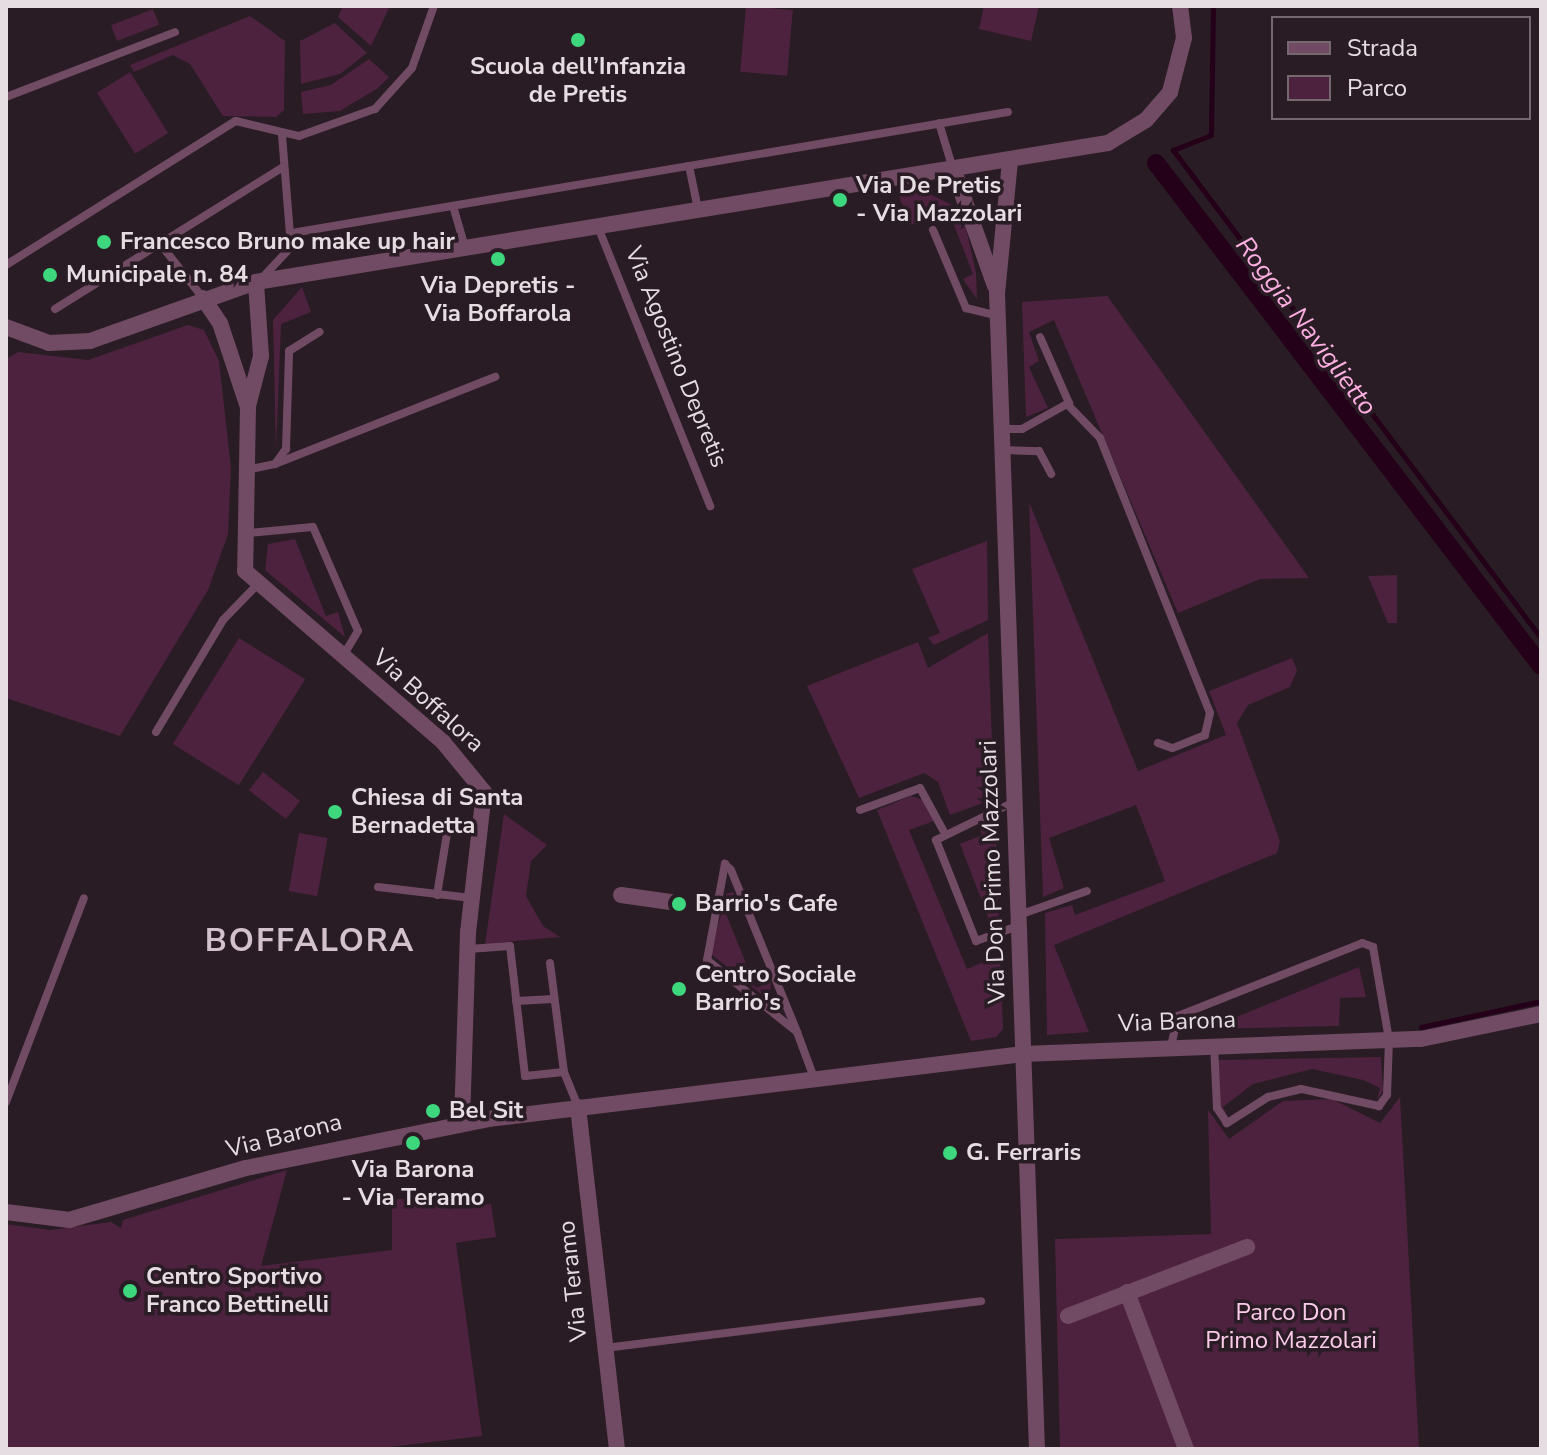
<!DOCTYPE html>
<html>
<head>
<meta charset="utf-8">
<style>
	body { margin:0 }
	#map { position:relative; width:1547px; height:1455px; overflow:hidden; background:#291c24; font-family:"Nunito Sans",sans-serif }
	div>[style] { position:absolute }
	.green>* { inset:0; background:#4d223f; transform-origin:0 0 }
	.stream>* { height:5px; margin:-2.5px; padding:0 2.5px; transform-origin:2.5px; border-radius:2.5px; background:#240019 }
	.canal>* { height:18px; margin:-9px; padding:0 9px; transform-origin:9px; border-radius:9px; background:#240019 }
	.lane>* { height:8px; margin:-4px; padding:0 4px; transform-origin:4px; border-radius:4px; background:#714a63 }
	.street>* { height:16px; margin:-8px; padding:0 8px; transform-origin:8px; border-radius:8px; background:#714a63 }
	.dots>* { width:22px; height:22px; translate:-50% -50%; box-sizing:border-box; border:4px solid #291c24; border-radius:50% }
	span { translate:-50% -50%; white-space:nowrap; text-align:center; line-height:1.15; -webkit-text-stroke:7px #291c24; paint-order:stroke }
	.poi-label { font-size:24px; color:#e6dde3; font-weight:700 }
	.left { translate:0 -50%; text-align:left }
	.street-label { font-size:24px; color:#e6dde3 }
	.park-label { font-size:24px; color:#fccbe9 }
	.water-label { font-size:26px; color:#fdafe1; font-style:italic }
	.district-label { font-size:32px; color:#d3c2cd; font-weight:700; letter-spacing:2px }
	.frame { position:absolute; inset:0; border:8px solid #e6dde3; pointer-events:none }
	.legend { position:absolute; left:1271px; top:16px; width:260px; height:104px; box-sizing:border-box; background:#291c24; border:2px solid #756970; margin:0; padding:10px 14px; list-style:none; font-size:24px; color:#e6dde3 }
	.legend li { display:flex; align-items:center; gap:16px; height:40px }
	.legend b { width:40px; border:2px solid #756970 }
</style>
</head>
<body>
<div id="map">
	<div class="green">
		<i style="clip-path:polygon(343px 6px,390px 6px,371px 46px,338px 17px)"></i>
		<i style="left:746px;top:6px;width:47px;height:66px;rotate:5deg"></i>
		<i style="clip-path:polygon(984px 6px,1039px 6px,1031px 41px,979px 29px)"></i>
		<i style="left:153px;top:9px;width:17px;height:45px;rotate:69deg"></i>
		<i style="clip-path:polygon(250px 16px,285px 41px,284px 110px,276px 117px,223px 116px,190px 64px,173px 55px,134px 72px,130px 65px)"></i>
		<i style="clip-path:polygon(335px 23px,367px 53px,340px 74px,301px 84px,300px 41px)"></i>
		<i style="clip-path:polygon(369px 59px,389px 77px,378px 88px,340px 111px,303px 114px,301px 92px,331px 85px)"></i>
		<i style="left:130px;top:72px;width:72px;height:39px;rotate:58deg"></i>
		<i style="clip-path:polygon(926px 192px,952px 205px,965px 224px,976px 273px,977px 299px,963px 279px,973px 274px,949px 212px,910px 225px,898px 194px)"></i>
		<i style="clip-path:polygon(302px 287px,311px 312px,281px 324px,276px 450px,273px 320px)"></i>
		<i style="clip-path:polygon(1108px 296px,1108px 297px,1309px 578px,1260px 579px,1178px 613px,1054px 320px,1029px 332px,1039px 361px,1029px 367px,1048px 408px,1026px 417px,1022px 302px)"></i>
		<i style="clip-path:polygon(188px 325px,204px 330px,219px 361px,231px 468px,228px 534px,208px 590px,120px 736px,6px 698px,6px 359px,18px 352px,88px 360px)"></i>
		<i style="clip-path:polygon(1029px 502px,1138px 771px,1226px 735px,1209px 691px,1292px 658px,1297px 670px,1290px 687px,1248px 705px,1237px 723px,1280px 841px,1277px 853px,1054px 945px,1089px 1032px,1047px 1035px,1045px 913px,1072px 905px,1075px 915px,1165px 881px,1136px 805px,1049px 838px,1064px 888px,1043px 897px)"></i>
		<i style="clip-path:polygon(295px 539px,326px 616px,338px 612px,345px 637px,265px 570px,268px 544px)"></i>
		<i style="clip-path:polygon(987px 541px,988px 620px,934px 645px,928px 638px,940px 633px,912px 569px)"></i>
		<i style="clip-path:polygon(1397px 575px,1397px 623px,1388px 623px,1368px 576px)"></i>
		<i style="clip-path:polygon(988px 633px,994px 799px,950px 815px,938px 782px,924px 773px,859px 798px,807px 686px,918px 642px,928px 668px)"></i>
		<i style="left:239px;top:638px;width:78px;height:125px;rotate:32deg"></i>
		<i style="left:263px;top:772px;width:47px;height:23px;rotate:38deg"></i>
		<i style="clip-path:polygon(911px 796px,926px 801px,934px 821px,909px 830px,967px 969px,1000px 955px,1003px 1029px,996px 1037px,971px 1041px,877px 810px)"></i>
		<i style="clip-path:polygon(504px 814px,547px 845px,531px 861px,526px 896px,543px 926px,560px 937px,485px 944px)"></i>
		<i style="clip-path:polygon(995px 818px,999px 924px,992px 927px,960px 844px,982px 835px,979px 824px)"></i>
		<i style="left:299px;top:833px;width:29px;height:59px;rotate:10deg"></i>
		<i style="clip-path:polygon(733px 892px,740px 908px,726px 914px,756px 988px,771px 982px,770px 1001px,711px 954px,726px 894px)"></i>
		<i style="clip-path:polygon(1359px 967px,1366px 997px,1340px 998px,1339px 1026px,1207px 1029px)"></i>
		<i style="clip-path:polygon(1381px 1057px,1383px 1091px,1377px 1100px,1380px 1088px,1363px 1080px,1312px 1069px,1253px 1084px,1223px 1107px,1228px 1117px,1220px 1108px,1218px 1060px)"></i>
		<i style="clip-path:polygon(1400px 1097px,1419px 1449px,1060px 1449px,1055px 1239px,1211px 1234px,1208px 1110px,1229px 1139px,1283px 1101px,1332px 1099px,1380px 1123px)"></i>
		<i style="clip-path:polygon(287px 1170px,261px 1266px,392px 1250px,392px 1200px,479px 1190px,482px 1205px,491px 1204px,496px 1237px,456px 1243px,482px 1436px,373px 1449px,6px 1449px,6px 1224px,50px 1230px,111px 1222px,121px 1228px,123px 1220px)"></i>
	</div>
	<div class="stream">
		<i style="left:1213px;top:6px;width:129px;rotate:90.9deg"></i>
		<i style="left:1211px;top:135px;width:41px;rotate:158.5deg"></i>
		<i style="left:1173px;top:150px;width:611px;rotate:52.98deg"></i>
		<i style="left:1421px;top:1027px;width:123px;rotate:-12.2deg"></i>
	</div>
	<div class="canal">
		<i style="left:1156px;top:163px;width:633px;rotate:52.57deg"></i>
	</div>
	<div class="lane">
		<i style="left:6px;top:97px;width:181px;rotate:-21deg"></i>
		<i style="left:939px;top:123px;width:48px;rotate:73.1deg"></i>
		<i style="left:689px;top:166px;width:44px;rotate:78.2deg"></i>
		<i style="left:453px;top:206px;width:43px;rotate:73.7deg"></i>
		<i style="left:598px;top:227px;width:301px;rotate:68.1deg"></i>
		<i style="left:933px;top:230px;width:85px;rotate:67.1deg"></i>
		<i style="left:966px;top:308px;width:33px;rotate:14deg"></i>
		<i style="left:292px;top:233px;width:726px;rotate:-9.59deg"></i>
		<i style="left:161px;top:245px;width:68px;rotate:51.6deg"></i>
		<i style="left:6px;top:265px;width:271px;rotate:-32.1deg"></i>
		<i style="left:236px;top:121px;width:65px;rotate:13.4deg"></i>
		<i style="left:299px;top:136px;width:81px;rotate:-19.6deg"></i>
		<i style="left:375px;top:109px;width:55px;rotate:-47.9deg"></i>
		<i style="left:412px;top:68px;width:66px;rotate:-70.5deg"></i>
		<i style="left:263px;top:277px;width:41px;rotate:-47deg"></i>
		<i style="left:291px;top:247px;width:113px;rotate:-94.6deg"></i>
		<i style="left:55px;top:309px;width:269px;rotate:-31.9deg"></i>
		<i style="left:1068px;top:405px;width:46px;rotate:45.9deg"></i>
		<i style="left:1100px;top:438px;width:296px;rotate:68.2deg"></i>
		<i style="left:1210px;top:713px;width:23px;rotate:103deg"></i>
		<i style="left:1205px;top:735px;width:35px;rotate:158deg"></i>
		<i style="left:1172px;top:748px;width:15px;rotate:-160deg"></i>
		<i style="left:1003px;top:429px;width:19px"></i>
		<i style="left:1022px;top:429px;width:54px;rotate:-29deg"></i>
		<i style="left:1069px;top:403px;width:72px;rotate:-113.7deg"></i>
		<i style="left:1003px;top:450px;width:36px;rotate:2deg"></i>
		<i style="left:1039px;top:451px;width:26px;rotate:62deg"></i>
		<i style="left:275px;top:464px;width:237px;rotate:-21.6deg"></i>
		<i style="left:251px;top:469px;width:25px;rotate:-12deg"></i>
		<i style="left:275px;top:464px;width:19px;rotate:-54deg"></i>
		<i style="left:286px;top:449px;width:98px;rotate:-88.2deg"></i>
		<i style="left:289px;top:351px;width:36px;rotate:-32deg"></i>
		<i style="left:249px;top:533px;width:64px;rotate:-5.4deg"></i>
		<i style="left:313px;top:527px;width:113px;rotate:66.6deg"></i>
		<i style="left:358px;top:631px;width:29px;rotate:121deg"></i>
		<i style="left:156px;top:732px;width:131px;rotate:-59.1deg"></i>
		<i style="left:223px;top:620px;width:47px;rotate:-45.9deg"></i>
		<i style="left:1014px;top:802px;width:87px;rotate:154deg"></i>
		<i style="left:936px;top:840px;width:109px;rotate:68.4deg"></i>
		<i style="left:976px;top:941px;width:45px;rotate:-19.7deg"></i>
		<i style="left:860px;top:810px;width:64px;rotate:-20.1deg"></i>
		<i style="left:920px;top:788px;width:48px;rotate:61.3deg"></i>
		<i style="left:378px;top:887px;width:94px;rotate:6.7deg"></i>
		<i style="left:437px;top:895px;width:69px;rotate:-80.8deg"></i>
		<i style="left:1019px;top:915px;width:72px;rotate:-19.4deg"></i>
		<i style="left:469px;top:949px;width:41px;rotate:-4.2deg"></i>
		<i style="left:510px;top:946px;width:131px;rotate:83.4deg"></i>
		<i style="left:525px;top:1076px;width:39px;rotate:-6deg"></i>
		<i style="left:550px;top:963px;width:110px;rotate:82.7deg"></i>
		<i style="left:564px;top:1072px;width:38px;rotate:68deg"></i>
		<i style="left:516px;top:1001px;width:38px;rotate:-3deg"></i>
		<i style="left:797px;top:1032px;width:115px;rotate:-141.3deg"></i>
		<i style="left:707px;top:960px;width:98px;rotate:-79.4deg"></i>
		<i style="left:725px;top:864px;width:8px;rotate:45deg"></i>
		<i style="left:731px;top:870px;width:175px;rotate:67.8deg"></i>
		<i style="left:797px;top:1032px;width:49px;rotate:69.7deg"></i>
		<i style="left:1171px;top:1046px;width:31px;rotate:-77deg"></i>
		<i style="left:1178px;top:1016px;width:198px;rotate:-21.6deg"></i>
		<i style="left:1362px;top:943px;width:12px;rotate:20deg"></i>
		<i style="left:1373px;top:947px;width:94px;rotate:80.2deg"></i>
		<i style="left:1389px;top:1040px;width:55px;rotate:92.1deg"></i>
		<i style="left:1387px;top:1095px;width:14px;rotate:126deg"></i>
		<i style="left:1379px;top:1106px;width:80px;rotate:-167.7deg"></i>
		<i style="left:1301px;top:1089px;width:34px;rotate:166deg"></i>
		<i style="left:1268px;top:1097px;width:49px;rotate:147.6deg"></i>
		<i style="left:1227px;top:1123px;width:18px;rotate:-124deg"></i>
		<i style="left:1217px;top:1108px;width:63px;rotate:-92.7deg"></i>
		<i style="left:6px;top:1102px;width:218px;rotate:-69.1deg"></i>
		<i style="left:605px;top:1348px;width:379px;rotate:-7.1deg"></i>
	</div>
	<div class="street">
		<i style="left:1010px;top:161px;width:133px;rotate:95.6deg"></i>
		<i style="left:997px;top:293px;width:1157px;rotate:88.02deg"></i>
		<i style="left:954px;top:171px;width:122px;rotate:70.4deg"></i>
		<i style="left:203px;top:298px;width:30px;rotate:56deg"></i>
		<i style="left:220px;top:323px;width:89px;rotate:71.6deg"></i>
		<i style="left:248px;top:407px;width:164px;rotate:91deg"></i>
		<i style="left:245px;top:571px;width:262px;rotate:40.8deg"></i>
		<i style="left:443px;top:742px;width:65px;rotate:50.6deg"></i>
		<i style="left:484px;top:792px;width:141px;rotate:96.5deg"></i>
		<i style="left:468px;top:932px;width:190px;rotate:91.8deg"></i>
		<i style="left:6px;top:327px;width:46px;rotate:20.4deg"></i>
		<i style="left:49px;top:343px;width:41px;rotate:-2.8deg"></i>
		<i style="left:90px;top:341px;width:176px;rotate:-19.6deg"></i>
		<i style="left:256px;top:282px;width:863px;rotate:-9.27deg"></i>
		<i style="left:1108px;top:143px;width:44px;rotate:-31.2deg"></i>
		<i style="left:1146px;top:120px;width:37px;rotate:-49deg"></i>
		<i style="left:1170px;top:92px;width:56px;rotate:-75.5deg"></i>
		<i style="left:1184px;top:38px;width:32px;rotate:-97deg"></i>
		<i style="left:248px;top:406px;width:52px;rotate:-75.4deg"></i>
		<i style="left:261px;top:356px;width:74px;rotate:-93.9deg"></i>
		<i style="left:621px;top:895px;width:50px;rotate:8deg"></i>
		<i style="left:578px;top:1107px;width:344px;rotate:83.5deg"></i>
		<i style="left:6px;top:1212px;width:64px;rotate:7.2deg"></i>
		<i style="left:69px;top:1220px;width:184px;rotate:-16.4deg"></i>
		<i style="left:246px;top:1168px;width:247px;rotate:-11.4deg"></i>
		<i style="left:488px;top:1119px;width:539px;rotate:-6.93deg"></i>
		<i style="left:1023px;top:1054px;width:398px;rotate:-2.2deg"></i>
		<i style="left:1421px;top:1039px;width:123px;rotate:-11.8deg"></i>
		<i style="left:1127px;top:1292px;width:168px;rotate:69.4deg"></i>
		<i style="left:1068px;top:1316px;width:192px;rotate:-21.1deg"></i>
	</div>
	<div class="dots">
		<i style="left:578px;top:40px;background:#3dd77d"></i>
		<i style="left:840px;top:200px;background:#3dd77d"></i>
		<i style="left:104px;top:242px;background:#3dd77d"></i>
		<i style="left:498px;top:259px;background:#3dd77d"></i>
		<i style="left:50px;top:275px;background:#3dd77d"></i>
		<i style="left:335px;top:812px;background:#3dd77d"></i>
		<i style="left:679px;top:904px;background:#3dd77d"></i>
		<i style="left:679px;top:989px;background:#3dd77d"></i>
		<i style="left:433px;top:1111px;background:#3dd77d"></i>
		<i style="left:413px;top:1143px;background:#3dd77d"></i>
		<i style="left:950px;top:1153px;background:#3dd77d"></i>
		<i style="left:130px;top:1291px;background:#3dd77d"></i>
	</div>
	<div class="poi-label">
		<span style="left:578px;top:81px">Scuola dell’Infanzia<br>de Pretis</span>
		<span class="left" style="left:856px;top:200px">Via De Pretis<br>- Via Mazzolari</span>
		<span class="left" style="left:120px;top:242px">Francesco Bruno make up hair</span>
		<span class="left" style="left:66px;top:275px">Municipale n. 84</span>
		<span style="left:498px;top:300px">Via Depretis -<br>Via Boffarola</span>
		<span class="left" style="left:351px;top:812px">Chiesa di Santa<br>Bernadetta</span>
		<span class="left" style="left:695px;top:904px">Barrio's Cafe</span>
		<span class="left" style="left:695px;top:989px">Centro Sociale<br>Barrio's</span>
		<span class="left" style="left:449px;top:1111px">Bel Sit</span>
		<span class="left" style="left:966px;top:1153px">G. Ferraris</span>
		<span style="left:413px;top:1184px">Via Barona<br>- Via Teramo</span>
		<span class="left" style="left:146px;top:1291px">Centro Sportivo<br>Franco Bettinelli</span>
	</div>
	<div class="street-label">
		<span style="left:676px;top:357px;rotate:68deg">Via Agostino Depretis</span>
		<span style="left:428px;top:701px;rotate:42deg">Via Boffalora</span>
		<span style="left:993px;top:872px;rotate:-92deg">Via Don Primo Mazzolari</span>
		<span style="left:1177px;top:1022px;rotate:-2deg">Via Barona</span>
		<span style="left:284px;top:1136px;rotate:-14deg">Via Barona</span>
		<span style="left:573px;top:1281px;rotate:-96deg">Via Teramo</span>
	</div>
	<div class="park-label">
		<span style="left:1291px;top:1327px">Parco Don<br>Primo Mazzolari</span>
	</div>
	<div class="water-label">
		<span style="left:1306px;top:326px;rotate:53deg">Roggia Naviglietto</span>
	</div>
	<div class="district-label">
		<span style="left:310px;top:941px">BOFFALORA</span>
	</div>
	<div class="frame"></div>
	<ul class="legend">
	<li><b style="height:10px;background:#714a63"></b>Strada</li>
	<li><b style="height:22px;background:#4d223f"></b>Parco</li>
	</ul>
</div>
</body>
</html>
